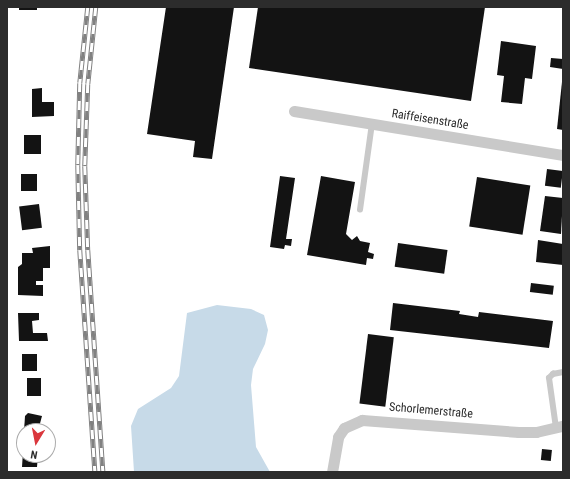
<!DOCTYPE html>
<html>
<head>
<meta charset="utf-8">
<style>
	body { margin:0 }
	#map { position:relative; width:570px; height:479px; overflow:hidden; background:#fff; font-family:"Roboto Condensed",sans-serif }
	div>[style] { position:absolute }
	.water>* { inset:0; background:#c7dae8 }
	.building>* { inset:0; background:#131313; transform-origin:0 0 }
	.lane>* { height:5.5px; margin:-2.75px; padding:0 2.75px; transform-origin:2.75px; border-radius:2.75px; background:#c9c9c9 }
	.street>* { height:11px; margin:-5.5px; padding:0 5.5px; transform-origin:5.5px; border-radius:5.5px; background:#c9c9c9 }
	.rail>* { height:4.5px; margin-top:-2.25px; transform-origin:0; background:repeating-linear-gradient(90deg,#fff 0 9px,#818181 0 18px); box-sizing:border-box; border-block:1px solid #818181 }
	span { translate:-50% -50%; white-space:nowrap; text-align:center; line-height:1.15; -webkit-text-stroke:4px #fff; paint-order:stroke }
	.street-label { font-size:12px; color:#2c2c2c }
	.frame { position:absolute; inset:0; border:8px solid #2c2c2c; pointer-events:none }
	.north { position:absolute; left:16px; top:423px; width:40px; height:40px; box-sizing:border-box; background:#fff; border:1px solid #ababab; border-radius:50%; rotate:190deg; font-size:11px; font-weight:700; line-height:16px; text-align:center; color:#2c2c2c }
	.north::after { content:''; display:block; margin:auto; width:14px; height:18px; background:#da373d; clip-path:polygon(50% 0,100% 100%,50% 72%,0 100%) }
</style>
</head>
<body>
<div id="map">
	<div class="water">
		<i style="clip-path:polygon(217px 305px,251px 309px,264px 315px,268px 330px,265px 344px,253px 369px,251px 385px,256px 447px,270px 472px,134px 472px,131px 426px,138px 409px,171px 388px,179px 376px,187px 313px)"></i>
	</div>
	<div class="building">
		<i style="left:19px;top:7px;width:18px;height:3px"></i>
		<i style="clip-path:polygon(166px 7px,234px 7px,212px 159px,193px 157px,195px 141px,147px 134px)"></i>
		<i style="clip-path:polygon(258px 7px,485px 7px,471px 101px,249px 68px)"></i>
		<i style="clip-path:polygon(501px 41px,536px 46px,532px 79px,525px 78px,522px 104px,501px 102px,504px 76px,497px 75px)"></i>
		<i style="clip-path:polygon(551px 58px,563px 59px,563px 69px,550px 67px)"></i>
		<i style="clip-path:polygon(562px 82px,563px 82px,563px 130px,557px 129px)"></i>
		<i style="clip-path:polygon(42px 88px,42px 102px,54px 102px,54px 116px,32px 117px,32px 89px)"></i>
		<i style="left:24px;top:135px;width:17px;height:19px"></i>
		<i style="left:547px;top:169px;width:16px;height:17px;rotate:7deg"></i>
		<i style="left:21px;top:174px;width:16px;height:17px"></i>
		<i style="clip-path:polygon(280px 176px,295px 178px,286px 239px,292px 239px,291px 246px,285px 245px,284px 249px,270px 247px)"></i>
		<i style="clip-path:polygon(321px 176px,355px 182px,346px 234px,352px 240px,357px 236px,360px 241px,370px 243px,368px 252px,374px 254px,373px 259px,367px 258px,366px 265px,307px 255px)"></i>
		<i style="left:477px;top:177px;width:54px;height:50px;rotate:9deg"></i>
		<i style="clip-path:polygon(545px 196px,563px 198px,561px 234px,540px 231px)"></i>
		<i style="left:39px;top:204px;width:24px;height:20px;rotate:83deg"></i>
		<i style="clip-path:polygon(538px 240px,563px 244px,563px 265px,536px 262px)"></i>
		<i style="left:398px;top:243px;width:50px;height:24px;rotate:8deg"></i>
		<i style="clip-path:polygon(50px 246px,50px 268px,43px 268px,43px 281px,36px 281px,36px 285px,43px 285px,43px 296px,18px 295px,18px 267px,22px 264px,22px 253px,33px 253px,32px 248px)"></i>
		<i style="left:531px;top:283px;width:23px;height:9px;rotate:7deg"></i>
		<i style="clip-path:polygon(393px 303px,460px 311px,459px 314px,478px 317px,479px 312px,553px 321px,549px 348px,390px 330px)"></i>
		<i style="clip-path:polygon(18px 313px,39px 313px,39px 320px,32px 321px,33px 333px,47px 333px,48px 341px,19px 341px)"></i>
		<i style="left:368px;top:334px;width:26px;height:70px;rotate:7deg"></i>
		<i style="left:22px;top:354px;width:15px;height:17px"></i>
		<i style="left:27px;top:378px;width:14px;height:18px"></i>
		<i style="clip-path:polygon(28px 413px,42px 416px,38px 431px,24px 431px,25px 416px)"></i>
		<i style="left:542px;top:449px;width:10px;height:11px;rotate:6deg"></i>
		<i style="clip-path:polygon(23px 451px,24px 455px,38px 455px,37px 467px,22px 467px)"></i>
	</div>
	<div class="lane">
		<i style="left:360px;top:210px;width:87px;rotate:-82.1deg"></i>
		<i style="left:556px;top:428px;width:50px;rotate:-98deg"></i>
		<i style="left:549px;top:378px;width:6px;rotate:-45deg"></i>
		<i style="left:553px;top:374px;width:10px;rotate:-11deg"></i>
	</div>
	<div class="street">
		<i style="left:294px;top:111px;width:273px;rotate:9.3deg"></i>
		<i style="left:332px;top:472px;width:36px;rotate:-80deg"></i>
		<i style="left:338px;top:437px;width:11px;rotate:-56deg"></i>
		<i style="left:344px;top:428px;width:20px;rotate:-24deg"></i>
		<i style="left:362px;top:420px;width:157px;rotate:4.4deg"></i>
		<i style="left:519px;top:432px;width:17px"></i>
		<i style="left:536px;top:432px;width:28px;rotate:-13deg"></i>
	</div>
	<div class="rail">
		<i style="left:88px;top:7px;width:76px;rotate:96deg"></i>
		<i style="left:80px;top:83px;width:82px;rotate:91.4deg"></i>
		<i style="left:78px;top:165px;width:85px;rotate:88.7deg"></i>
		<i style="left:80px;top:250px;width:223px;rotate:86.1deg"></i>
		<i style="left:96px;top:7px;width:77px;rotate:95.9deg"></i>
		<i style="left:88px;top:84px;width:82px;rotate:92.1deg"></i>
		<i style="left:85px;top:166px;width:84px;rotate:88deg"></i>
		<i style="left:88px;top:250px;width:223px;rotate:86.1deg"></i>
	</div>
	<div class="street-label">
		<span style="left:430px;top:120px;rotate:9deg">Raiffeisenstraße</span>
		<span style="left:431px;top:411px;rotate:5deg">Schorlemerstraße</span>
	</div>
	<div class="frame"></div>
	<div class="north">N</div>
</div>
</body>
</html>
